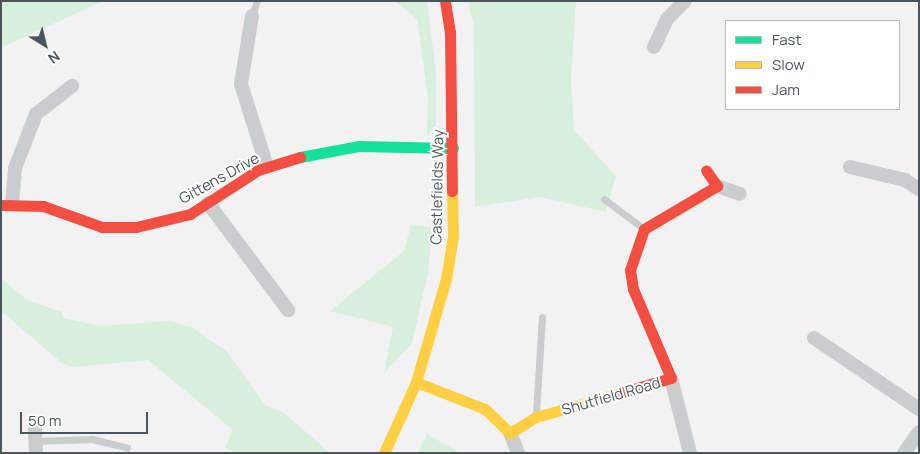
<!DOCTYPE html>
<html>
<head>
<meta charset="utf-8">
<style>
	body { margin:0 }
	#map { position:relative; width:920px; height:454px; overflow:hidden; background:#f2f2f2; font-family:Manrope,sans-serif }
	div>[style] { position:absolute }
	.green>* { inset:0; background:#d9efde }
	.lane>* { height:7px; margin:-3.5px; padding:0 3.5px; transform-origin:3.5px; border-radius:3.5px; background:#cacdcd }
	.street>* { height:14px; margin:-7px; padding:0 7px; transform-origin:7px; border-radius:7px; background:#cacdcd }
	.fast>* { height:11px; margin:-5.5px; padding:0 5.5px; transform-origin:5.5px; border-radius:5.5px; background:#16e098 }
	.slow>* { height:11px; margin:-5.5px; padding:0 5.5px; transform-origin:5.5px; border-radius:5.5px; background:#ffcf43 }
	.jam>* { height:11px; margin:-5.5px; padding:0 5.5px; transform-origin:5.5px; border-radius:5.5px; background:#f24e42 }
	span { translate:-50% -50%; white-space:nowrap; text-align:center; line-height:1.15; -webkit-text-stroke:4px #fff; paint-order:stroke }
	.street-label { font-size:15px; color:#4a565c }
	.frame { position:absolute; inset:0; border:2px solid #4a565c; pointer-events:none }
	.legend { position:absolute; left:725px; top:20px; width:175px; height:90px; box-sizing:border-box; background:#fff; border:1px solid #b7bbbe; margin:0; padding:6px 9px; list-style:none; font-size:15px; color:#4a565c }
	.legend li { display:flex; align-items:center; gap:10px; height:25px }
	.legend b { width:25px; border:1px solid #b7bbbe }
	.north { position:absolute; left:20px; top:20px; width:50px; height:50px; -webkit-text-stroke:4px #fff; paint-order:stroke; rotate:144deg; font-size:14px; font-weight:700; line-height:20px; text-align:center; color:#4a565c }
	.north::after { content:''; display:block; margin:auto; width:18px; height:22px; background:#4a565c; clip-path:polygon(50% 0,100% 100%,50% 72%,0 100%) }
	.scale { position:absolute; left:20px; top:412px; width:128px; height:22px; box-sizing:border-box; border:2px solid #4a565c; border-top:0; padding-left:6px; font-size:15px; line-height:18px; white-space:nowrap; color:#4a565c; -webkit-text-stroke:4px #fff; paint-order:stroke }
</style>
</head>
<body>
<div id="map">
	<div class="green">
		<i style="clip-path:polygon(1px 1px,103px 1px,1px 48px)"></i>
		<i style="clip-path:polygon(395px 1px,427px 1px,436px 74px,436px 126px,427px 136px,428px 97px,417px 19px)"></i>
		<i style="clip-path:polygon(468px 1px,576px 1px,571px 79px,574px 130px,616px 176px,606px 212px,540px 197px,475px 207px,474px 26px)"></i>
		<i style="clip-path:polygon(411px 225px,432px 227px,428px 272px,412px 344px,384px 373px,393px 327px,330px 311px,404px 251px)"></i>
		<i style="clip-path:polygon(1px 278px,27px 300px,62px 312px,63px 318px,101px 326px,168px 321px,192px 327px,227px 352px,266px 406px,283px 412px,330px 453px,235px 453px,225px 447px,233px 430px,148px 360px,74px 367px,63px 364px,1px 311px)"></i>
		<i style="clip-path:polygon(427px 434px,461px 453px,418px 453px)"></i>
	</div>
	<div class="lane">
		<i style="left:252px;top:16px;width:16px;rotate:-72deg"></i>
		<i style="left:604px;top:199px;width:50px;rotate:36.9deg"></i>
		<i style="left:536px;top:414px;width:97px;rotate:-86.5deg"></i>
		<i style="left:35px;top:441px;width:57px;rotate:-2deg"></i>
		<i style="left:92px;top:439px;width:36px;rotate:14deg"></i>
	</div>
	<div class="street">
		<i style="left:252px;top:16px;width:69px;rotate:99.2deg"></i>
		<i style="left:241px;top:84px;width:87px;rotate:72.6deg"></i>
		<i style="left:654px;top:47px;width:31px;rotate:-65deg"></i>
		<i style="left:667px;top:19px;width:25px;rotate:-45deg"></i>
		<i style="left:850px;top:167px;width:57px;rotate:13.3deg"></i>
		<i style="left:905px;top:180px;width:17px;rotate:33deg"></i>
		<i style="left:717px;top:186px;width:24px;rotate:19deg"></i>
		<i style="left:208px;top:203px;width:134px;rotate:53.2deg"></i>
		<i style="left:12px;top:204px;width:36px;rotate:-85deg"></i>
		<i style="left:15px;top:168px;width:58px;rotate:-68.7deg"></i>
		<i style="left:36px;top:114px;width:46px;rotate:-37.9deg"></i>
		<i style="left:814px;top:338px;width:127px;rotate:34.1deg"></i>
		<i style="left:671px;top:378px;width:77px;rotate:75.8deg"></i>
		<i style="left:35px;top:429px;width:24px;rotate:88deg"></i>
		<i style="left:510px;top:433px;width:22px;rotate:68deg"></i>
		<i style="left:904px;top:453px;width:26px;rotate:-54deg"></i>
	</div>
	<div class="fast">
		<i style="left:300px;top:157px;width:59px;rotate:-10.7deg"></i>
		<i style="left:358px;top:146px;width:95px;rotate:1.2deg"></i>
	</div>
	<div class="slow">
		<i style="left:416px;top:382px;width:74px;rotate:21.4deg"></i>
		<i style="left:485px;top:409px;width:35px;rotate:44deg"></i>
		<i style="left:510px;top:433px;width:31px;rotate:-32deg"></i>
		<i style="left:536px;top:417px;width:87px;rotate:-15.9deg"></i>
		<i style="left:384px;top:453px;width:78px;rotate:-65.7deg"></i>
		<i style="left:416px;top:382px;width:107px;rotate:-73.8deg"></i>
		<i style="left:446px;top:279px;width:44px;rotate:-80.8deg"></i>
		<i style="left:453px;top:236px;width:45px;rotate:-91.3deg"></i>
	</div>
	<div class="jam">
		<i style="left:445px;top:1px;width:31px;rotate:81deg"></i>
		<i style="left:450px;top:32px;width:159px;rotate:89.3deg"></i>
		<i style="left:1px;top:205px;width:42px;rotate:1.4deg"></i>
		<i style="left:43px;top:206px;width:63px;rotate:19.6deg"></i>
		<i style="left:102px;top:227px;width:34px"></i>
		<i style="left:136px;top:227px;width:56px;rotate:-13.5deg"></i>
		<i style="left:190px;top:214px;width:81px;rotate:-32.9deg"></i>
		<i style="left:258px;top:170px;width:44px;rotate:-17.2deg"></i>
		<i style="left:620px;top:393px;width:53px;rotate:-16.4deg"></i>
		<i style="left:671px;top:378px;width:97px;rotate:-113.1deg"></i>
		<i style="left:633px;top:289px;width:19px;rotate:-99deg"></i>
		<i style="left:630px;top:270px;width:43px;rotate:-71.1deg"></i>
		<i style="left:644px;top:229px;width:85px;rotate:-30.5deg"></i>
		<i style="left:717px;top:186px;width:19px;rotate:-125deg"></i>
	</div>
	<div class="street-label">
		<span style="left:219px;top:178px;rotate:-29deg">Gittens Drive</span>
		<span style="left:437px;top:187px;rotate:-89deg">Castlefields Way</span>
		<span style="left:611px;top:396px;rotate:-16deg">Shutfield Road</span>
	</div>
	<div class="frame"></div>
	<ul class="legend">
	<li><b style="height:6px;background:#16e098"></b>Fast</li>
	<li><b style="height:6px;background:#ffcf43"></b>Slow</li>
	<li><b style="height:6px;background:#f24e42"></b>Jam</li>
	</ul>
	<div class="north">N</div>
	<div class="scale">50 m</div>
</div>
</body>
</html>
